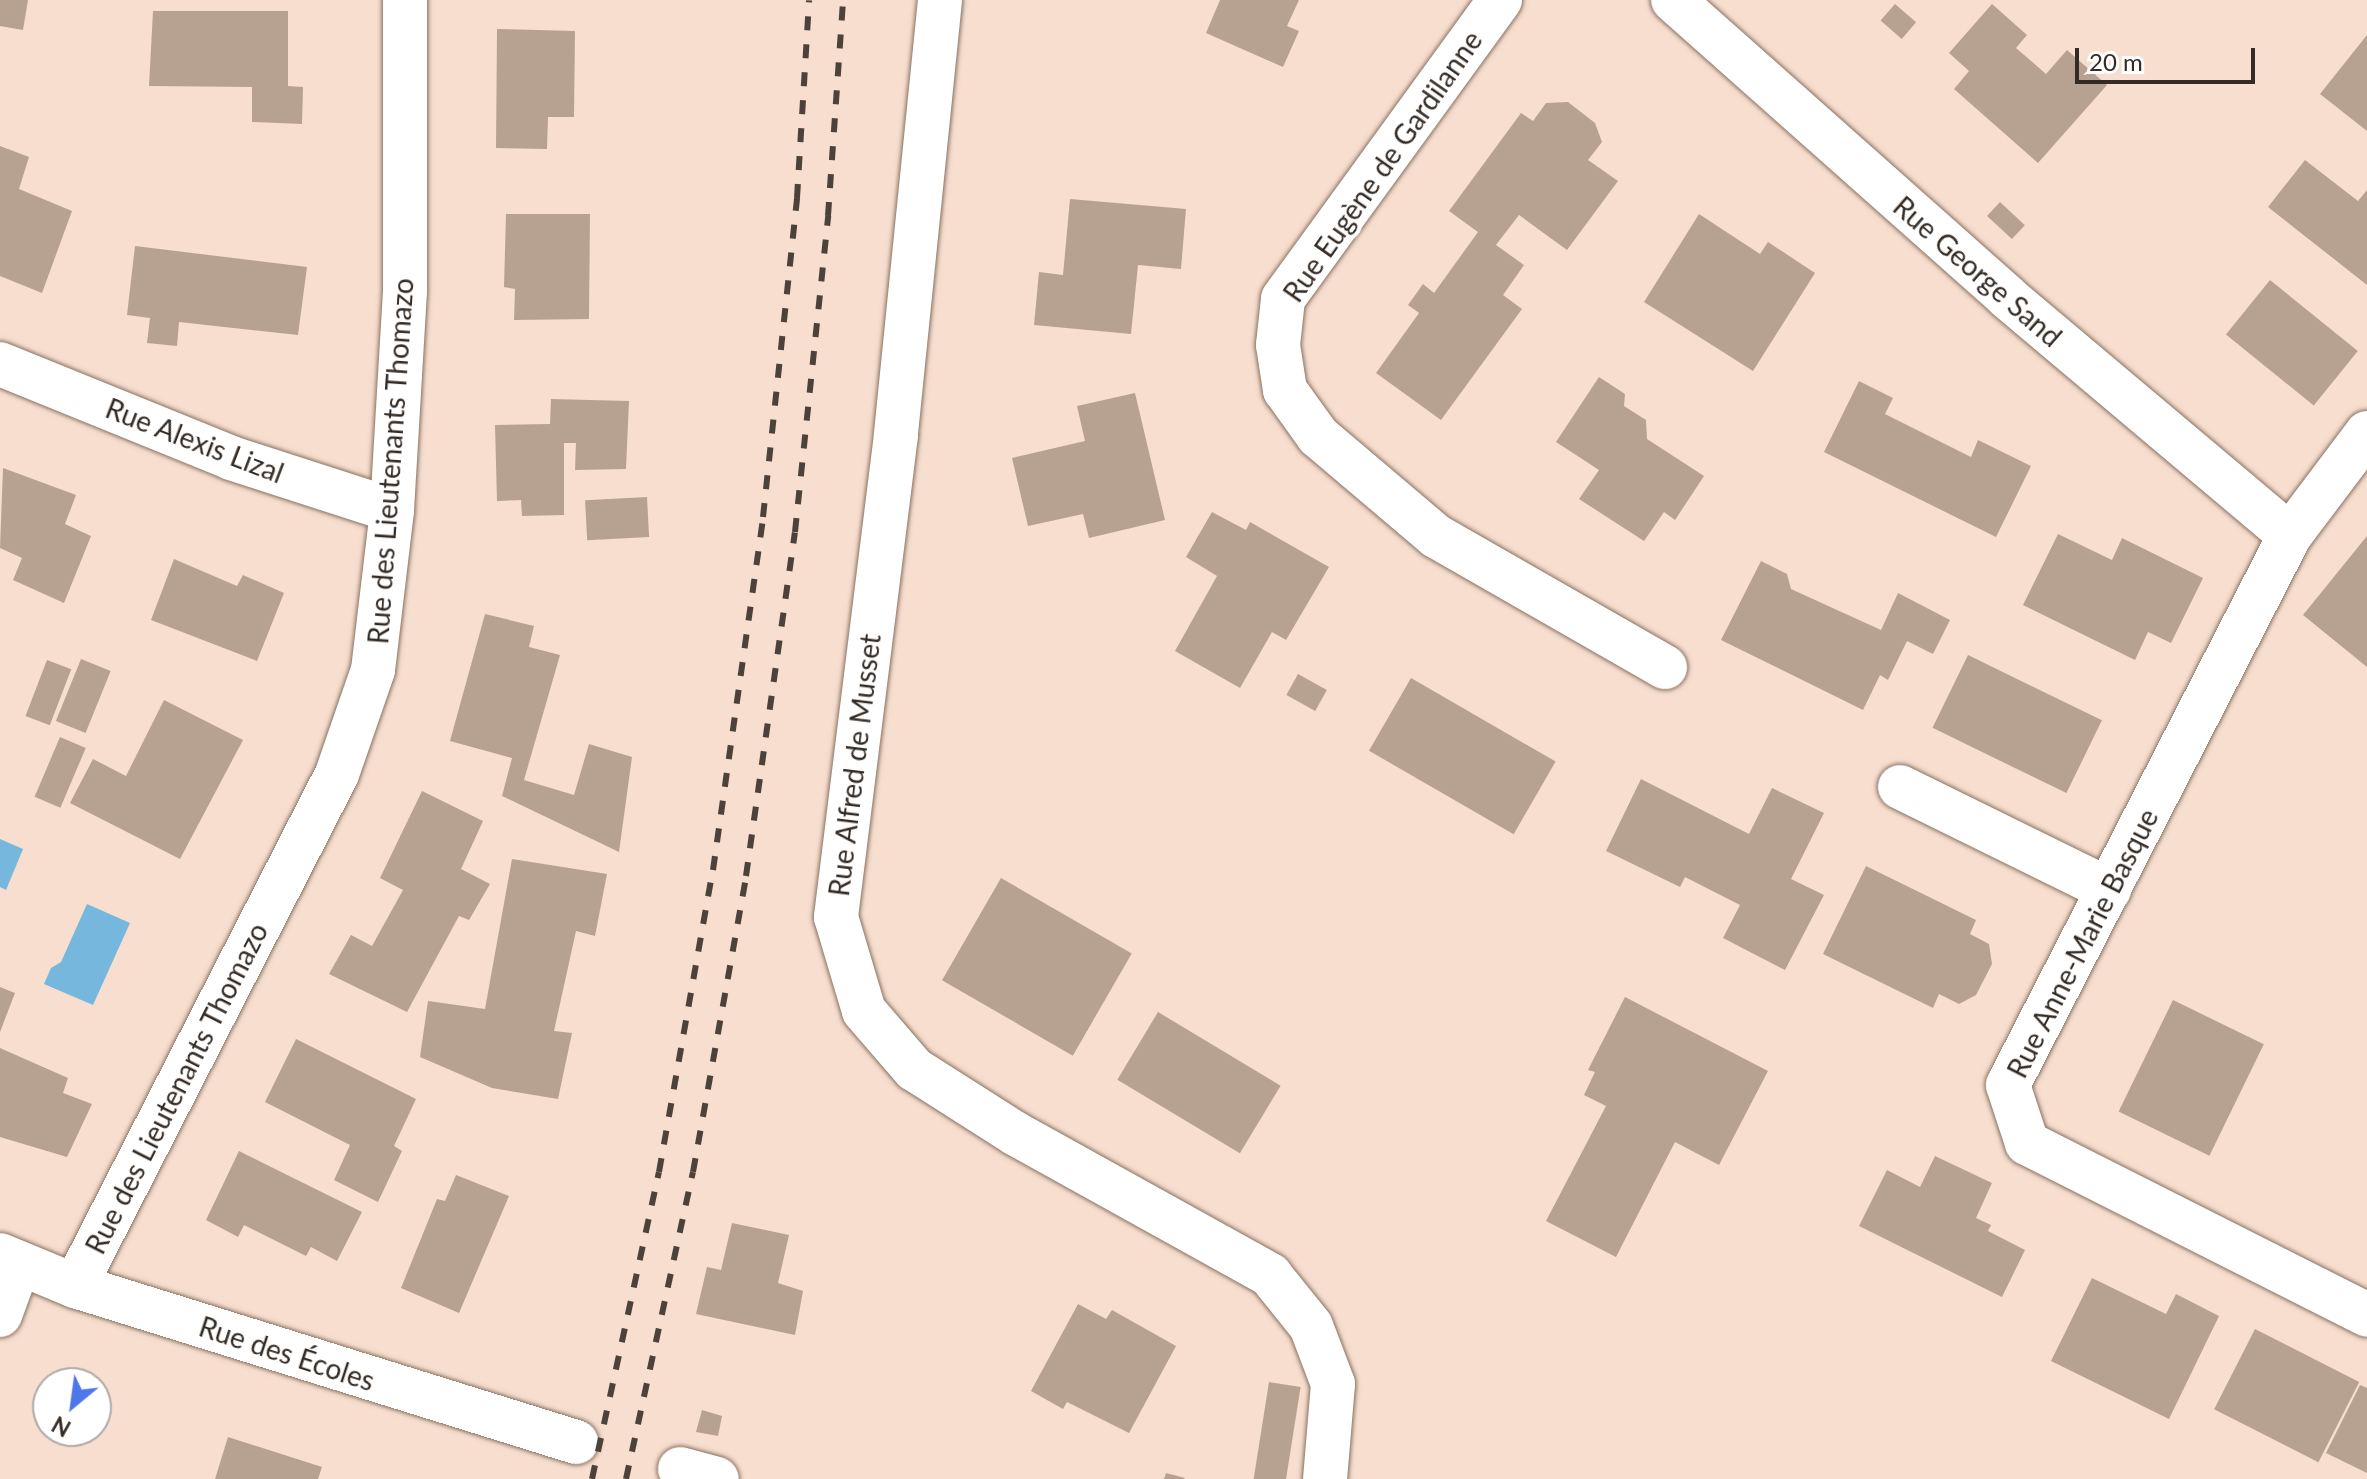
<!DOCTYPE html>
<html>
<head>
<meta charset="utf-8">
<style>
	body { margin:0 }
	#map { position:relative; width:2367px; height:1479px; overflow:hidden; background:#f7dece; font-family:Lato,sans-serif }
	div>[style] { position:absolute }
	.water>* { inset:0; background:#75b7dd }
	.building>* { inset:0; background:#b7a291; transform-origin:0 0 }
	.roads { filter:drop-shadow(0 0 2px #887263) drop-shadow(0 0 2px #887263) }
	.minor>* { height:44px; margin:-22px; padding:0 22px; transform-origin:22px; border-radius:22px; background:#fff }
	.tertiary>* { height:44px; margin:-22px; padding:0 22px; transform-origin:22px; border-radius:22px; background:#fff }
	.rail>* { height:6px; margin-top:-3px; transform-origin:0; background:repeating-linear-gradient(90deg,#4d423a 0 14px,transparent 0 28px) }
	span { translate:-50% -50%; white-space:nowrap; text-align:center; line-height:1.15; -webkit-text-stroke:8px #fff; paint-order:stroke }
	.street-label { font-size:28px; color:#342b24 }
	.north { position:absolute; left:32px; top:1367px; width:80px; height:80px; box-sizing:border-box; background:#fff; border:2px solid #aeaaa7; border-radius:50%; rotate:209deg; font-size:22px; font-weight:700; line-height:32px; text-align:center; color:#342b24 }
	.north::after { content:''; display:block; margin:auto; width:28px; height:36px; background:#4e77ea; clip-path:polygon(50% 0,100% 100%,50% 72%,0 100%) }
	.scale { position:absolute; left:2075px; top:48px; width:180px; height:36px; box-sizing:border-box; border:4px solid #342b24; border-top:0; padding-left:10px; font-size:24px; line-height:28px; white-space:nowrap; color:#342b24; -webkit-text-stroke:6px #fff; paint-order:stroke }
</style>
</head>
<body>
<div id="map">
	<div class="water">
		<i style="clip-path:polygon(0 839px,23px 849px,6px 890px,0 887px)"></i>
		<i style="clip-path:polygon(87px 904px,130px 923px,93px 1005px,44px 984px,51px 968px,61px 962px)"></i>
	</div>
	<div class="building">
		<i style="clip-path:polygon(0 0,28px 0,23px 30px,0 26px)"></i>
		<i style="clip-path:polygon(1220px 0,1299px 0,1287px 26px,1299px 31px,1283px 67px,1206px 33px)"></i>
		<i style="left:1895px;top:4px;width:28px;height:22px;rotate:41deg"></i>
		<i style="clip-path:polygon(1992px 4px,2027px 35px,2016px 48px,2046px 74px,2067px 50px,2107px 85px,2038px 163px,1954px 89px,1969px 71px,1949px 53px)"></i>
		<i style="clip-path:polygon(153px 11px,288px 11px,288px 86px,303px 87px,302px 124px,252px 122px,252px 87px,149px 86px)"></i>
		<i style="clip-path:polygon(497px 29px,575px 31px,574px 117px,548px 117px,547px 149px,496px 148px)"></i>
		<i style="clip-path:polygon(2367px 35px,2367px 131px,2320px 94px)"></i>
		<i style="clip-path:polygon(1568px 102px,1595px 123px,1602px 142px,1588px 160px,1618px 181px,1567px 250px,1519px 215px,1496px 245px,1524px 265px,1503px 295px,1522px 309px,1441px 420px,1376px 373px,1419px 313px,1408px 305px,1423px 284px,1434px 293px,1478px 232px,1449px 211px,1521px 113px,1533px 121px,1546px 103px)"></i>
		<i style="clip-path:polygon(0 146px,29px 157px,19px 189px,72px 211px,42px 293px,0 276px)"></i>
		<i style="clip-path:polygon(2305px 160px,2358px 201px,2367px 190px,2367px 285px,2268px 207px)"></i>
		<i style="clip-path:polygon(1070px 199px,1186px 209px,1181px 269px,1138px 265px,1131px 334px,1034px 325px,1039px 272px,1063px 275px)"></i>
		<i style="left:2000px;top:202px;width:34px;height:19px;rotate:43deg"></i>
		<i style="clip-path:polygon(506px 214px,590px 214px,589px 319px,514px 320px,515px 289px,504px 287px)"></i>
		<i style="clip-path:polygon(1699px 214px,1760px 254px,1768px 242px,1815px 273px,1753px 371px,1644px 302px)"></i>
		<i style="clip-path:polygon(135px 246px,307px 267px,298px 335px,179px 322px,177px 346px,147px 343px,150px 318px,127px 315px)"></i>
		<i style="left:2270px;top:280px;width:113px;height:70px;rotate:39deg"></i>
		<i style="clip-path:polygon(1599px 377px,1625px 394px,1624px 406px,1646px 420px,1647px 439px,1704px 476px,1675px 520px,1664px 512px,1644px 541px,1579px 499px,1599px 470px,1556px 442px)"></i>
		<i style="clip-path:polygon(1859px 381px,1893px 398px,1885px 414px,1971px 457px,1978px 440px,2031px 466px,1996px 537px,1824px 452px)"></i>
		<i style="clip-path:polygon(1135px 393px,1165px 520px,1089px 538px,1083px 514px,1028px 526px,1012px 458px,1085px 441px,1077px 406px)"></i>
		<i style="clip-path:polygon(551px 399px,629px 401px,626px 469px,575px 470px,576px 443px,564px 443px,564px 515px,522px 516px,521px 500px,497px 501px,495px 425px,550px 424px)"></i>
		<i style="clip-path:polygon(3px 468px,76px 495px,65px 524px,91px 536px,64px 603px,13px 580px,22px 558px,0 548px)"></i>
		<i style="left:647px;top:497px;width:40px;height:62px;rotate:87deg"></i>
		<i style="clip-path:polygon(1212px 512px,1246px 530px,1250px 522px,1329px 567px,1286px 640px,1272px 632px,1240px 688px,1175px 651px,1217px 576px,1186px 557px)"></i>
		<i style="clip-path:polygon(2058px 534px,2112px 560px,2122px 538px,2203px 578px,2171px 643px,2148px 632px,2135px 660px,2023px 605px)"></i>
		<i style="clip-path:polygon(2367px 536px,2367px 667px,2303px 615px)"></i>
		<i style="clip-path:polygon(174px 559px,237px 586px,243px 575px,284px 593px,257px 661px,151px 620px)"></i>
		<i style="clip-path:polygon(1761px 561px,1787px 574px,1791px 589px,1881px 630px,1898px 593px,1950px 620px,1933px 654px,1907px 641px,1888px 680px,1880px 675px,1863px 710px,1721px 640px)"></i>
		<i style="clip-path:polygon(485px 614px,534px 626px,529px 647px,560px 655px,524px 780px,574px 795px,589px 744px,632px 757px,619px 852px,502px 796px,512px 758px,450px 741px)"></i>
		<i style="left:1968px;top:655px;width:149px;height:81px;rotate:26deg"></i>
		<i style="left:81px;top:659px;width:32px;height:67px;rotate:22deg"></i>
		<i style="left:47px;top:660px;width:26px;height:60px;rotate:21deg"></i>
		<i style="left:1298px;top:674px;width:33px;height:24px;rotate:29deg"></i>
		<i style="left:1411px;top:678px;width:167px;height:84px;rotate:30deg"></i>
		<i style="clip-path:polygon(164px 700px,243px 740px,180px 859px,70px 803px,93px 759px,126px 776px)"></i>
		<i style="left:60px;top:737px;width:28px;height:65px;rotate:23deg"></i>
		<i style="clip-path:polygon(1641px 779px,1749px 834px,1772px 788px,1824px 813px,1791px 879px,1824px 895px,1785px 970px,1723px 938px,1740px 905px,1685px 877px,1680px 887px,1606px 851px)"></i>
		<i style="clip-path:polygon(422px 791px,483px 821px,461px 869px,490px 884px,469px 920px,459px 916px,407px 1012px,329px 974px,351px 935px,372px 946px,403px 890px,380px 878px)"></i>
		<i style="clip-path:polygon(512px 859px,607px 874px,595px 936px,576px 931px,554px 1031px,572px 1033px,558px 1099px,492px 1088px,420px 1057px,428px 1001px,485px 1009px)"></i>
		<i style="clip-path:polygon(1866px 866px,1976px 920px,1970px 934px,1989px 944px,1992px 964px,1976px 995px,1959px 1004px,1939px 994px,1933px 1008px,1823px 954px)"></i>
		<i style="left:1001px;top:878px;width:151px;height:118px;rotate:30deg"></i>
		<i style="clip-path:polygon(0 987px,15px 993px,0 1032px)"></i>
		<i style="clip-path:polygon(1625px 997px,1768px 1071px,1719px 1165px,1675px 1142px,1616px 1257px,1546px 1221px,1606px 1106px,1584px 1095px,1595px 1072px,1588px 1070px)"></i>
		<i style="left:2173px;top:1000px;width:101px;height:124px;rotate:26deg"></i>
		<i style="left:1158px;top:1012px;width:143px;height:79px;rotate:31deg"></i>
		<i style="clip-path:polygon(296px 1039px,416px 1099px,394px 1146px,402px 1151px,378px 1202px,334px 1180px,350px 1145px,265px 1102px)"></i>
		<i style="clip-path:polygon(0 1048px,68px 1078px,63px 1093px,92px 1104px,67px 1157px,0 1137px)"></i>
		<i style="clip-path:polygon(239px 1151px,362px 1212px,337px 1261px,311px 1247px,306px 1256px,244px 1225px,238px 1237px,206px 1220px)"></i>
		<i style="clip-path:polygon(1935px 1156px,1992px 1183px,1976px 1218px,1991px 1225px,1988px 1231px,2025px 1250px,2002px 1297px,1859px 1226px,1887px 1170px,1920px 1187px)"></i>
		<i style="clip-path:polygon(456px 1175px,509px 1196px,459px 1313px,401px 1288px,437px 1199px,445px 1201px)"></i>
		<i style="clip-path:polygon(732px 1223px,789px 1235px,778px 1283px,803px 1291px,795px 1335px,696px 1314px,707px 1267px,721px 1270px)"></i>
		<i style="clip-path:polygon(2092px 1278px,2166px 1314px,2176px 1294px,2219px 1316px,2169px 1419px,2051px 1361px)"></i>
		<i style="clip-path:polygon(1078px 1304px,1106px 1319px,1112px 1310px,1176px 1346px,1129px 1433px,1067px 1402px,1063px 1409px,1031px 1391px)"></i>
		<i style="left:2255px;top:1329px;width:117px;height:90px;rotate:27deg"></i>
		<i style="left:1269px;top:1382px;width:32px;height:99px;rotate:9deg"></i>
		<i style="clip-path:polygon(2360px 1385px,2367px 1388px,2367px 1473px,2326px 1453px)"></i>
		<i style="clip-path:polygon(702px 1410px,722px 1416px,718px 1436px,696px 1432px)"></i>
		<i style="clip-path:polygon(228px 1437px,322px 1467px,318px 1479px,215px 1479px)"></i>
		<i style="clip-path:polygon(1166px 1473px,1185px 1478px,1184px 1479px,1164px 1479px)"></i>
	</div>
	<div class="roads">
		<div class="minor">
			<i style="left:1500px;top:0;width:369px;rotate:126deg"></i>
			<i style="left:1283px;top:299px;width:46px;rotate:96.2deg"></i>
			<i style="left:1278px;top:345px;width:46px;rotate:81.2deg"></i>
			<i style="left:1285px;top:390px;width:57px;rotate:54.3deg"></i>
			<i style="left:1318px;top:436px;width:155px;rotate:40.3deg"></i>
			<i style="left:1436px;top:536px;width:264px;rotate:29.8deg"></i>
			<i style="left:1673px;top:0;width:447px;rotate:41.6deg"></i>
			<i style="left:2007px;top:297px;width:370px;rotate:40.1deg"></i>
			<i style="left:0;top:364px;width:249px;rotate:22.1deg"></i>
			<i style="left:231px;top:458px;width:169px;rotate:17.9deg"></i>
			<i style="left:2367px;top:433px;width:128px;rotate:127deg"></i>
			<i style="left:2290px;top:535px;width:618px;rotate:117.15deg"></i>
			<i style="left:2008px;top:1085px;width:61px;rotate:71.9deg"></i>
			<i style="left:2027px;top:1143px;width:381px;rotate:26.8deg"></i>
			<i style="left:1900px;top:787px;width:233px;rotate:26.2deg"></i>
			<i style="left:0;top:1255px;width:81px;rotate:22.5deg"></i>
			<i style="left:75px;top:1286px;width:525px;rotate:17.3deg"></i>
			<i style="left:75px;top:1286px;width:575px;rotate:-62.9deg"></i>
			<i style="left:337px;top:774px;width:110px;rotate:-70.9deg"></i>
			<i style="left:373px;top:670px;width:161px;rotate:-83.2deg"></i>
			<i style="left:392px;top:510px;width:218px;rotate:-86.6deg"></i>
			<i style="left:405px;top:292px;width:292px;rotate:-90deg"></i>
			<i style="left:0;top:1315px;width:55px;rotate:-69.9deg"></i>
			<i style="left:680px;top:1469px;width:38px;rotate:15deg"></i>
		</div>
		<div class="tertiary">
			<i style="left:940px;top:0;width:437px;rotate:95.8deg"></i>
			<i style="left:896px;top:435px;width:486px;rotate:97.1deg"></i>
			<i style="left:836px;top:917px;width:98px;rotate:73.4deg"></i>
			<i style="left:864px;top:1011px;width:77px;rotate:49.2deg"></i>
			<i style="left:914px;top:1069px;width:121px;rotate:32.5deg"></i>
			<i style="left:1016px;top:1134px;width:291px;rotate:29deg"></i>
			<i style="left:1270px;top:1275px;width:65px;rotate:51.2deg"></i>
			<i style="left:1311px;top:1326px;width:62px;rotate:69.2deg"></i>
			<i style="left:1333px;top:1384px;width:95px;rotate:94.8deg"></i>
		</div>
	</div>
	<div class="rail">
		<i style="left:592px;top:1479px;width:314px;rotate:-77.7deg"></i>
		<i style="left:659px;top:1172px;width:307px;rotate:-79.9deg"></i>
		<i style="left:713px;top:870px;width:357px;rotate:-81.9deg"></i>
		<i style="left:763px;top:517px;width:321px;rotate:-83.9deg"></i>
		<i style="left:797px;top:198px;width:198px;rotate:-86.5deg"></i>
		<i style="left:626px;top:1479px;width:314px;rotate:-77.7deg"></i>
		<i style="left:693px;top:1172px;width:301px;rotate:-79.8deg"></i>
		<i style="left:746px;top:876px;width:347px;rotate:-81.9deg"></i>
		<i style="left:795px;top:532px;width:318px;rotate:-84deg"></i>
		<i style="left:828px;top:216px;width:217px;rotate:-86deg"></i>
	</div>
	<div class="street-label">
		<span style="left:1382px;top:166px;rotate:-55deg">Rue Eugène de Gardilanne</span>
		<span style="left:1978px;top:271px;rotate:41deg">Rue George Sand</span>
		<span style="left:195px;top:440px;rotate:21deg">Rue Alexis Lizal</span>
		<span style="left:390px;top:461px;rotate:-86deg">Rue des Lieutenants Thomazo</span>
		<span style="left:854px;top:765px;rotate:-83deg">Rue Alfred de Musset</span>
		<span style="left:2082px;top:943px;rotate:-63deg">Rue Anne-Marie Basque</span>
		<span style="left:176px;top:1088px;rotate:-63deg">Rue des Lieutenants Thomazo</span>
		<span style="left:287px;top:1353px;rotate:18deg">Rue des Écoles</span>
	</div>
	<div class="north">N</div>
	<div class="scale">20 m</div>
</div>
</body>
</html>
